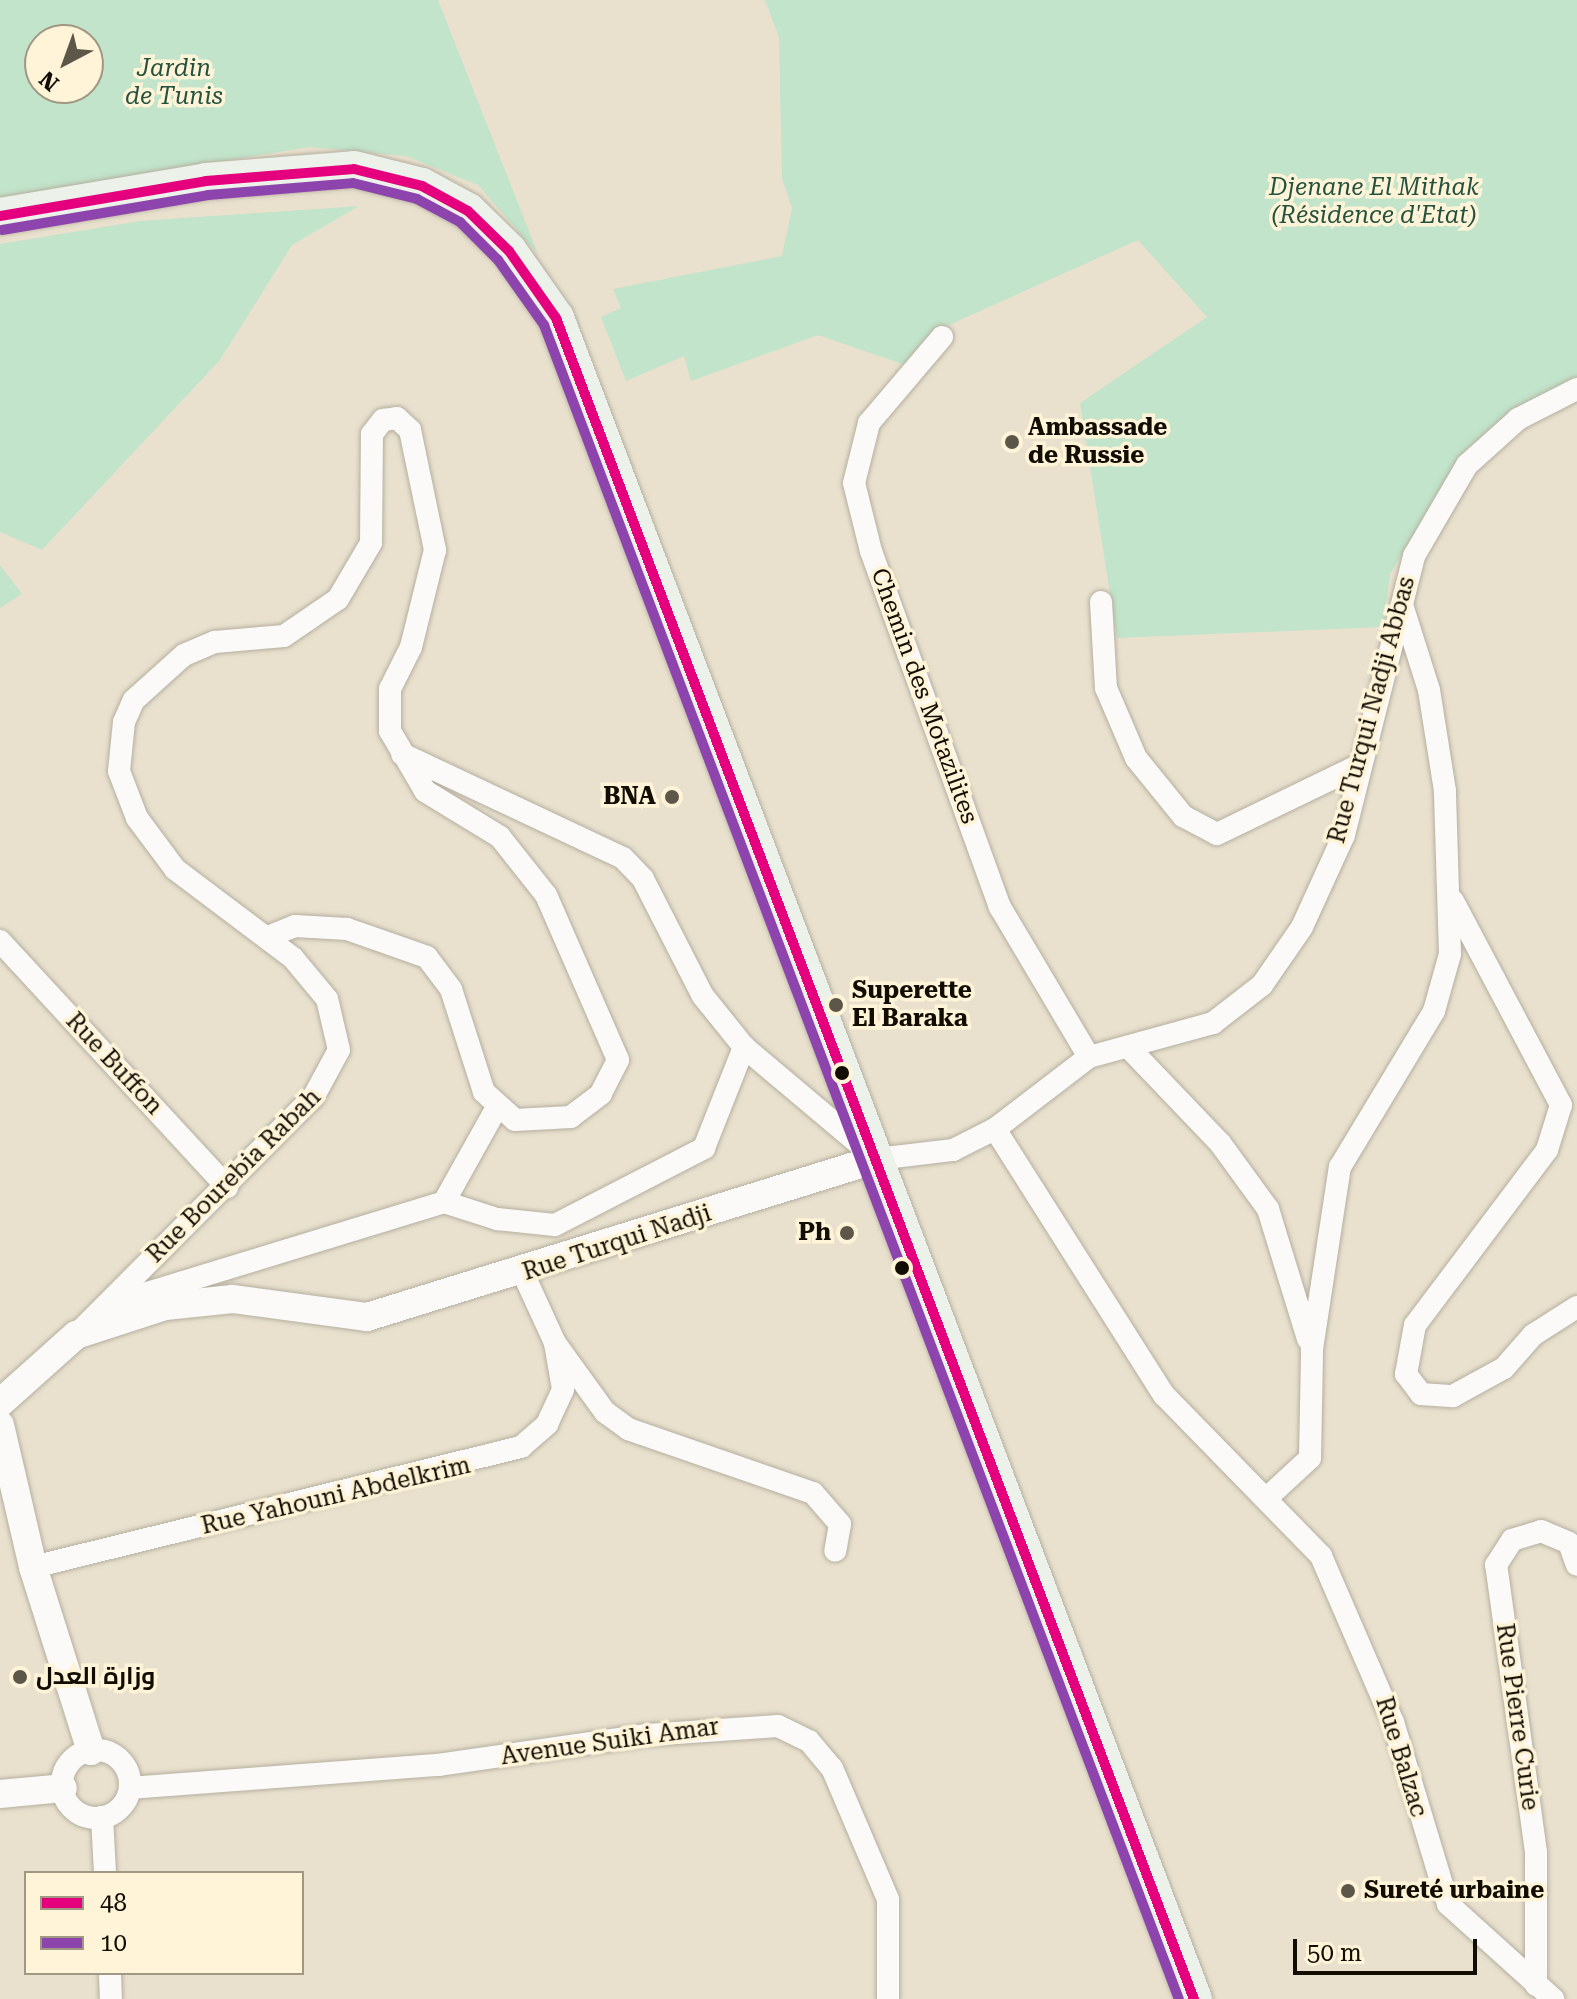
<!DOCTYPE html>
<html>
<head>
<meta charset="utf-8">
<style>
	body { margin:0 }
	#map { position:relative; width:1577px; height:1999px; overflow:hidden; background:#e9e1ce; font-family:"Roboto Serif",Cairo,serif }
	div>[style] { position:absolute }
	.green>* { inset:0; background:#c1e4ca }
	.roads { filter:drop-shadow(0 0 2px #b5afa0) drop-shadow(0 0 2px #b5afa0) }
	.minor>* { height:22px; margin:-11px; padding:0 11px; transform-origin:11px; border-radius:11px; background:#fcfaf8 }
	.minor>.ring { margin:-11px; padding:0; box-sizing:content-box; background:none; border:22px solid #fcfaf8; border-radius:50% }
	.tertiary>* { height:28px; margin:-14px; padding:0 14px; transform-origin:14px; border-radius:14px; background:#fcfaf8 }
	.primary>* { height:36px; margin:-18px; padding:0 18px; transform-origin:18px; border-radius:18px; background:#ecf1e9 }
	.bus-1>* { height:10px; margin:-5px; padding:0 5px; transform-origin:5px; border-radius:5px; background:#e5007d }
	.bus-2>* { height:10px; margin:-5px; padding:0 5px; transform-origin:5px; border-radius:5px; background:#8e44ad }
	.dots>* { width:22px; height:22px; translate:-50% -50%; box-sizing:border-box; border:4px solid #fff4d8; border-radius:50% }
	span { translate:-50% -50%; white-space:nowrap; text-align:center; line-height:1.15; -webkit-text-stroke:7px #fff4d8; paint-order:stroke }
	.park-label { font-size:24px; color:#25523f; font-style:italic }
	.poi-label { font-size:24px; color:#120d03; font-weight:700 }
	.left { translate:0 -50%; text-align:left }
	.right { translate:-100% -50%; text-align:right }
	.street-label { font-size:24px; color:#120d03 }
	.legend { position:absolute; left:24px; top:1871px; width:280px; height:104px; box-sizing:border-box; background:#fff4d8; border:2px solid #a09883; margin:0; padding:10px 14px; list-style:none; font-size:24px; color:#120d03 }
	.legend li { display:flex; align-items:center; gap:16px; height:40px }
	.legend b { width:40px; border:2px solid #a09883 }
	.north { position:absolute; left:24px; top:24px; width:80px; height:80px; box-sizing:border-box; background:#fff4d8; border:2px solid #a09883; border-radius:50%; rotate:221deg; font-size:22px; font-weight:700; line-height:32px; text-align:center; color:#120d03 }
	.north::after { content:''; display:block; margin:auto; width:28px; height:36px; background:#5d574a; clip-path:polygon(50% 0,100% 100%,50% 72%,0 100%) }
	.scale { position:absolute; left:1293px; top:1939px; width:184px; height:36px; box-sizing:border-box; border:4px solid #120d03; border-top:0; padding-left:10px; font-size:24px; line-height:28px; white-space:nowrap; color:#120d03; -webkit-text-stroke:6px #fff4d8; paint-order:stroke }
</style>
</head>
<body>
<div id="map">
	<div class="green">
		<i style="clip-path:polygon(evenodd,0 0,438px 0,538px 254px,478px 185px,406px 156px,309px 147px,0 198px,0 0,40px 40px,88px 40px,88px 88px,40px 88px,40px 40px)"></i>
		<i style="clip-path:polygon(765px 0,1577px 0,1577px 384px,1498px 423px,1468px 448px,1390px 574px,1383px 627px,1117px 638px,1080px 403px,1207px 317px,1138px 240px,942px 328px,905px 365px,818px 335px,691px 381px,684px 356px,626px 381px,601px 317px,621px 308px,613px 289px,782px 256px,792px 208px,782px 178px,779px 37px)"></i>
		<i style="clip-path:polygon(359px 206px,292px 245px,220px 360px,42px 550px,0 532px,0 244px,140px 221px)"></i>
		<i style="clip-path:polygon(0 565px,22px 594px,0 608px)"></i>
	</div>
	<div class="roads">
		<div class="minor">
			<i style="left:942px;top:337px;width:113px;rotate:130.3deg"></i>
			<i style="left:869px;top:423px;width:62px;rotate:104deg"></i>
			<i style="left:854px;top:483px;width:70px;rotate:76deg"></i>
			<i style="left:871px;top:551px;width:379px;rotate:70.1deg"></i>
			<i style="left:1000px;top:907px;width:174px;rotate:59.3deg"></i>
			<i style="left:1101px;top:602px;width:86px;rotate:86.7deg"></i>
			<i style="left:1106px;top:688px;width:76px;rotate:66.8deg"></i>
			<i style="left:1136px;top:758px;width:75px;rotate:51deg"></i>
			<i style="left:1183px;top:816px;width:38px;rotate:28deg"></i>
			<i style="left:1217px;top:834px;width:159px;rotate:-25.8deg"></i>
			<i style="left:402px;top:754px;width:244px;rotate:25.2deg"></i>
			<i style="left:623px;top:858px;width:29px;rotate:46deg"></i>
			<i style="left:643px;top:879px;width:131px;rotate:62.9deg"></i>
			<i style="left:703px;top:996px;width:65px;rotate:51.2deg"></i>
			<i style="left:744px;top:1047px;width:174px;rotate:40.1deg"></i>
			<i style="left:877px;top:1159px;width:77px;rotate:-6.8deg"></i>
			<i style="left:953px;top:1150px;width:47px;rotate:-26.6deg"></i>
			<i style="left:995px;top:1129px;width:118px;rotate:-37.5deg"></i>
			<i style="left:1089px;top:1057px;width:129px;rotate:-15.3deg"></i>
			<i style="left:1213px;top:1023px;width:62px;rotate:-37.8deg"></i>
			<i style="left:1262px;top:985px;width:70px;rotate:-55.4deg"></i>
			<i style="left:1302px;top:927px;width:101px;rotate:-65.5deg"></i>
			<i style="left:1344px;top:835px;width:288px;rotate:-75.9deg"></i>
			<i style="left:1414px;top:556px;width:105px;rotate:-59.8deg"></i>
			<i style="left:1467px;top:465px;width:69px;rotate:-42deg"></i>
			<i style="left:1518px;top:419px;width:66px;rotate:-27deg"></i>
			<i style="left:1453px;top:901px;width:231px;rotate:62.1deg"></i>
			<i style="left:1561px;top:1105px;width:47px;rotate:107.3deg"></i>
			<i style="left:1547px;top:1150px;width:219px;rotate:127deg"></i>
			<i style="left:1415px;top:1325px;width:50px;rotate:100.4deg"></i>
			<i style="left:1406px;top:1374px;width:25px;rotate:53deg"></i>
			<i style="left:1421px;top:1394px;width:32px;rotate:4deg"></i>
			<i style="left:1453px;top:1396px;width:58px;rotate:-28.8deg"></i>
			<i style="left:1504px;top:1368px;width:44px;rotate:-48.7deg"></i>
			<i style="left:1533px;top:1335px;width:52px;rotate:-32.5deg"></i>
			<i style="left:0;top:941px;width:335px;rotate:47.3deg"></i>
			<i style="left:1131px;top:1050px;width:129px;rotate:46.3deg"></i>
			<i style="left:1220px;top:1143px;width:82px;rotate:54deg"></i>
			<i style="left:1268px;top:1209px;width:136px;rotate:72.9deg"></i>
			<i style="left:995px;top:1129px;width:315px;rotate:57.6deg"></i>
			<i style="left:1164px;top:1395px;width:225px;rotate:45.7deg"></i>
			<i style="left:1321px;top:1556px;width:181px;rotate:66.6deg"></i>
			<i style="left:1393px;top:1722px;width:190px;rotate:73.2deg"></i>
			<i style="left:1448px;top:1904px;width:142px;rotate:42.1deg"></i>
			<i style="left:444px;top:1202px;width:107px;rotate:-60.8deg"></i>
			<i style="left:523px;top:1273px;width:77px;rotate:65.4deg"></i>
			<i style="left:555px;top:1343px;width:85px;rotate:54.1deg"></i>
			<i style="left:605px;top:1412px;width:29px;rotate:36deg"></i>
			<i style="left:628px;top:1429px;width:196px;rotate:19.1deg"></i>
			<i style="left:813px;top:1493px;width:41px;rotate:48.9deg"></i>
			<i style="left:840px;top:1524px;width:27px;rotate:100deg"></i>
			<i style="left:111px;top:1304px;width:348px;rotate:-17deg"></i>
			<i style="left:444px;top:1202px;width:56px;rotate:17.8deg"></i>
			<i style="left:497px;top:1219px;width:58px;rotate:5.9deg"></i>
			<i style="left:555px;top:1225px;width:168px;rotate:-27.3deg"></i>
			<i style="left:704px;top:1148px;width:109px;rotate:-68.4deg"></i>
			<i style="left:77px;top:1334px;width:336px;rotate:-45.1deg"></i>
			<i style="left:314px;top:1096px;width:52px;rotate:-61.5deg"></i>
			<i style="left:339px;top:1050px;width:52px;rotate:-103.2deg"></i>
			<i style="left:327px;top:999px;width:53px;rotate:-129.7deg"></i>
			<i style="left:293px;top:958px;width:148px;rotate:-143deg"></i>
			<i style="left:175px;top:869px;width:64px;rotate:-126.7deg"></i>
			<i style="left:137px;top:818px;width:50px;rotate:-111deg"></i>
			<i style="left:119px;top:771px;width:49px;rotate:-84.2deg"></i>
			<i style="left:124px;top:722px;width:24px;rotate:-66deg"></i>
			<i style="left:134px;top:700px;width:67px;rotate:-42deg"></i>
			<i style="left:184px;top:655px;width:34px;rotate:-23deg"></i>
			<i style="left:215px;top:642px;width:69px;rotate:-5deg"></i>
			<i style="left:284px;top:636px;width:65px;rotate:-34.4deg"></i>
			<i style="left:338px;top:599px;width:65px;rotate:-59.5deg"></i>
			<i style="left:371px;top:543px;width:109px;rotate:-89.5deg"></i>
			<i style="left:372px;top:434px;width:18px;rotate:-52deg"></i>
			<i style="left:383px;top:420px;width:14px;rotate:-8deg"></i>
			<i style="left:397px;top:418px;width:18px;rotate:43deg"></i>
			<i style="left:410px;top:430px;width:123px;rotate:78.2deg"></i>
			<i style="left:435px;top:550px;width:100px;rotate:103.9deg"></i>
			<i style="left:411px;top:647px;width:47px;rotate:116.6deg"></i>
			<i style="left:390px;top:689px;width:42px;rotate:90deg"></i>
			<i style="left:390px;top:731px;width:69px;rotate:59.7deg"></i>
			<i style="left:425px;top:791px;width:88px;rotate:31.5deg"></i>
			<i style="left:500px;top:837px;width:74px;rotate:51.6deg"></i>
			<i style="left:546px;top:895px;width:180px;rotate:66.4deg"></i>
			<i style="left:618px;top:1060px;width:38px;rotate:117deg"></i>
			<i style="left:601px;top:1094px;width:38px;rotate:143deg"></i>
			<i style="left:571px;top:1117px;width:56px;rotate:176.9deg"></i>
			<i style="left:515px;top:1120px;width:42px;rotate:-137.9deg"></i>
			<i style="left:484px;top:1092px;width:108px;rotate:-107.8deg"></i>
			<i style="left:451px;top:989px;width:40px;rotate:-127deg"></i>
			<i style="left:427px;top:957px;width:85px;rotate:-160.7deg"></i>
			<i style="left:347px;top:929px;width:52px;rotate:-176.7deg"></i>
			<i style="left:295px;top:926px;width:29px;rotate:158deg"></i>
			<i style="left:1269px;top:1496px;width:56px;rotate:-42.8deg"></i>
			<i style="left:1310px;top:1458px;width:109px;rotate:-88.9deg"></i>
			<i style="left:1312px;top:1349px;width:184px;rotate:-81.3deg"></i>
			<i style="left:1340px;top:1167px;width:182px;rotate:-58.9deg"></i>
			<i style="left:1434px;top:1011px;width:59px;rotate:-74.3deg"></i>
			<i style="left:1450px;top:954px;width:163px;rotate:-91.8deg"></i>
			<i style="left:1445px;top:791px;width:102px;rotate:-99deg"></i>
			<i style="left:1429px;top:690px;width:89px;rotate:-107.6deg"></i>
			<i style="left:33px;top:1567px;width:503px;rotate:-13.82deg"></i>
			<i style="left:521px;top:1447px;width:35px;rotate:-41deg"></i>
			<i style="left:547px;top:1424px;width:38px;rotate:-65deg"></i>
			<i style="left:563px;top:1389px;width:47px;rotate:-99.9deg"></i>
			<i class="ring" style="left:62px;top:1750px;width:46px;height:46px"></i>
			<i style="left:130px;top:1788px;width:309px;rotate:-4.3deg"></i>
			<i style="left:438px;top:1765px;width:211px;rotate:-8.2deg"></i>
			<i style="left:647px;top:1735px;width:131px;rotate:-3.9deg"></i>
			<i style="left:778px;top:1726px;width:34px;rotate:26deg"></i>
			<i style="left:809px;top:1741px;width:35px;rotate:50deg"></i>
			<i style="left:832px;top:1768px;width:142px;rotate:66.9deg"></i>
			<i style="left:888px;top:1899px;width:100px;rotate:90deg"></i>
			<i style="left:102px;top:1817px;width:56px;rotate:86.9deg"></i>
			<i style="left:110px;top:1973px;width:26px;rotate:88deg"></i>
			<i style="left:1536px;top:1985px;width:133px;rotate:-90deg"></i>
			<i style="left:1536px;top:1852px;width:290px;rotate:-97.9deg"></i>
			<i style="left:1496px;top:1565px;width:30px;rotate:-57deg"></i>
			<i style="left:1512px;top:1540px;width:30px;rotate:-17deg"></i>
			<i style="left:1541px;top:1531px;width:30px;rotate:23deg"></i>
			<i style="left:1569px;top:1543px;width:23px;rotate:70deg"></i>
		</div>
		<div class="tertiary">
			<i style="left:0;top:1403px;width:102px;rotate:-41.8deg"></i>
			<i style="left:76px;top:1335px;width:94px;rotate:-18deg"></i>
			<i style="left:165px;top:1306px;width:68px;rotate:-5.9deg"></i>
			<i style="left:233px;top:1299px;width:135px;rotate:7.7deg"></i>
			<i style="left:367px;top:1317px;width:534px;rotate:-17.21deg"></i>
			<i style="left:0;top:1425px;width:146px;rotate:76.9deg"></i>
			<i style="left:33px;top:1567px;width:193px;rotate:72.5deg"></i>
			<i style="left:0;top:1794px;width:63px;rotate:-5.4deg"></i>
		</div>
		<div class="primary">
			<i style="left:0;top:216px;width:209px;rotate:-9.6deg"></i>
			<i style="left:206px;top:181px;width:148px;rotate:-4.6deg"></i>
			<i style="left:354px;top:169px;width:70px;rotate:14deg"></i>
			<i style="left:422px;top:186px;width:52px;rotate:28.5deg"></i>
			<i style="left:468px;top:211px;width:57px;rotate:44.3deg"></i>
			<i style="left:509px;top:251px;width:82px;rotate:55deg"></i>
			<i style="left:556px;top:318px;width:1798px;rotate:69.22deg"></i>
		</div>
	</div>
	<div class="bus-1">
		<i style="left:0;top:216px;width:209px;rotate:-9.6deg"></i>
		<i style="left:206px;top:181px;width:148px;rotate:-4.6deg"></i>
		<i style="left:354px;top:169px;width:70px;rotate:14deg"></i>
		<i style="left:422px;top:186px;width:52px;rotate:28.5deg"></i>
		<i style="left:468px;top:211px;width:57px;rotate:44.3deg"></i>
		<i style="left:509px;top:251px;width:82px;rotate:55deg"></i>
		<i style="left:556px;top:318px;width:1798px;rotate:69.22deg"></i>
	</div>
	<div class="bus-2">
		<i style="left:2px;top:230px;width:209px;rotate:-9.6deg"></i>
		<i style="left:208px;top:195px;width:145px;rotate:-4.7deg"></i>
		<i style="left:353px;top:183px;width:66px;rotate:14deg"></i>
		<i style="left:417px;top:199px;width:49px;rotate:28.1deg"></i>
		<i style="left:460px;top:222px;width:54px;rotate:45deg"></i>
		<i style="left:498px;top:260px;width:80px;rotate:54.7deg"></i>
		<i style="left:544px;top:325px;width:1790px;rotate:69.23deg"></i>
	</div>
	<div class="dots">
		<i style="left:1012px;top:442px;background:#5d574a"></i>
		<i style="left:672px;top:797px;background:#5d574a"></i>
		<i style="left:836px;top:1005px;background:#5d574a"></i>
		<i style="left:842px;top:1073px;background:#120d03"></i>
		<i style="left:847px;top:1233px;background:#5d574a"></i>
		<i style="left:902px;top:1268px;background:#120d03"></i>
		<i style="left:20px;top:1677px;background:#5d574a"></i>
		<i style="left:1348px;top:1891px;background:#5d574a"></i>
	</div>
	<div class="park-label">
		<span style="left:174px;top:83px">Jardin<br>de Tunis</span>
		<span style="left:1374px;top:202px">Djenane El Mithak<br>(Résidence d'Etat)</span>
	</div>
	<div class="poi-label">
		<span class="left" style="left:1028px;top:442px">Ambassade<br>de Russie</span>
		<span class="right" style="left:656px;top:797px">BNA</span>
		<span class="left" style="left:852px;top:1005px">Superette<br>El Baraka</span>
		<span class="right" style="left:831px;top:1233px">Ph</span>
		<span class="left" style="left:36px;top:1677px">وزارة العدل</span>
		<span class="left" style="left:1364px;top:1891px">Sureté urbaine</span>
	</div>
	<div class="street-label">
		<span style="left:924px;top:696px;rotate:70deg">Chemin des Motazilites</span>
		<span style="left:1372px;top:710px;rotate:-75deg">Rue Turqui Nadji Abbas</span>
		<span style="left:114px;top:1064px;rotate:47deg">Rue Buffon</span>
		<span style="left:234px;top:1176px;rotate:-45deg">Rue Bourebia Rabah</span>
		<span style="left:617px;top:1243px;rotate:-18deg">Rue Turqui Nadji</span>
		<span style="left:336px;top:1496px;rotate:-13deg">Rue Yahouni Abdelkrim</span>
		<span style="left:1517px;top:1717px;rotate:82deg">Rue Pierre Curie</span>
		<span style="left:610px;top:1742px;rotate:-8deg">Avenue Suiki Amar</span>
		<span style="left:1401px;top:1757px;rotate:73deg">Rue Balzac</span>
	</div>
	<ul class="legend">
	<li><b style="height:10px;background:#e5007d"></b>48</li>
	<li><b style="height:10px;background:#8e44ad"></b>10</li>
	</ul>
	<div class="north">N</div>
	<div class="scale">50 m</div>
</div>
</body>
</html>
